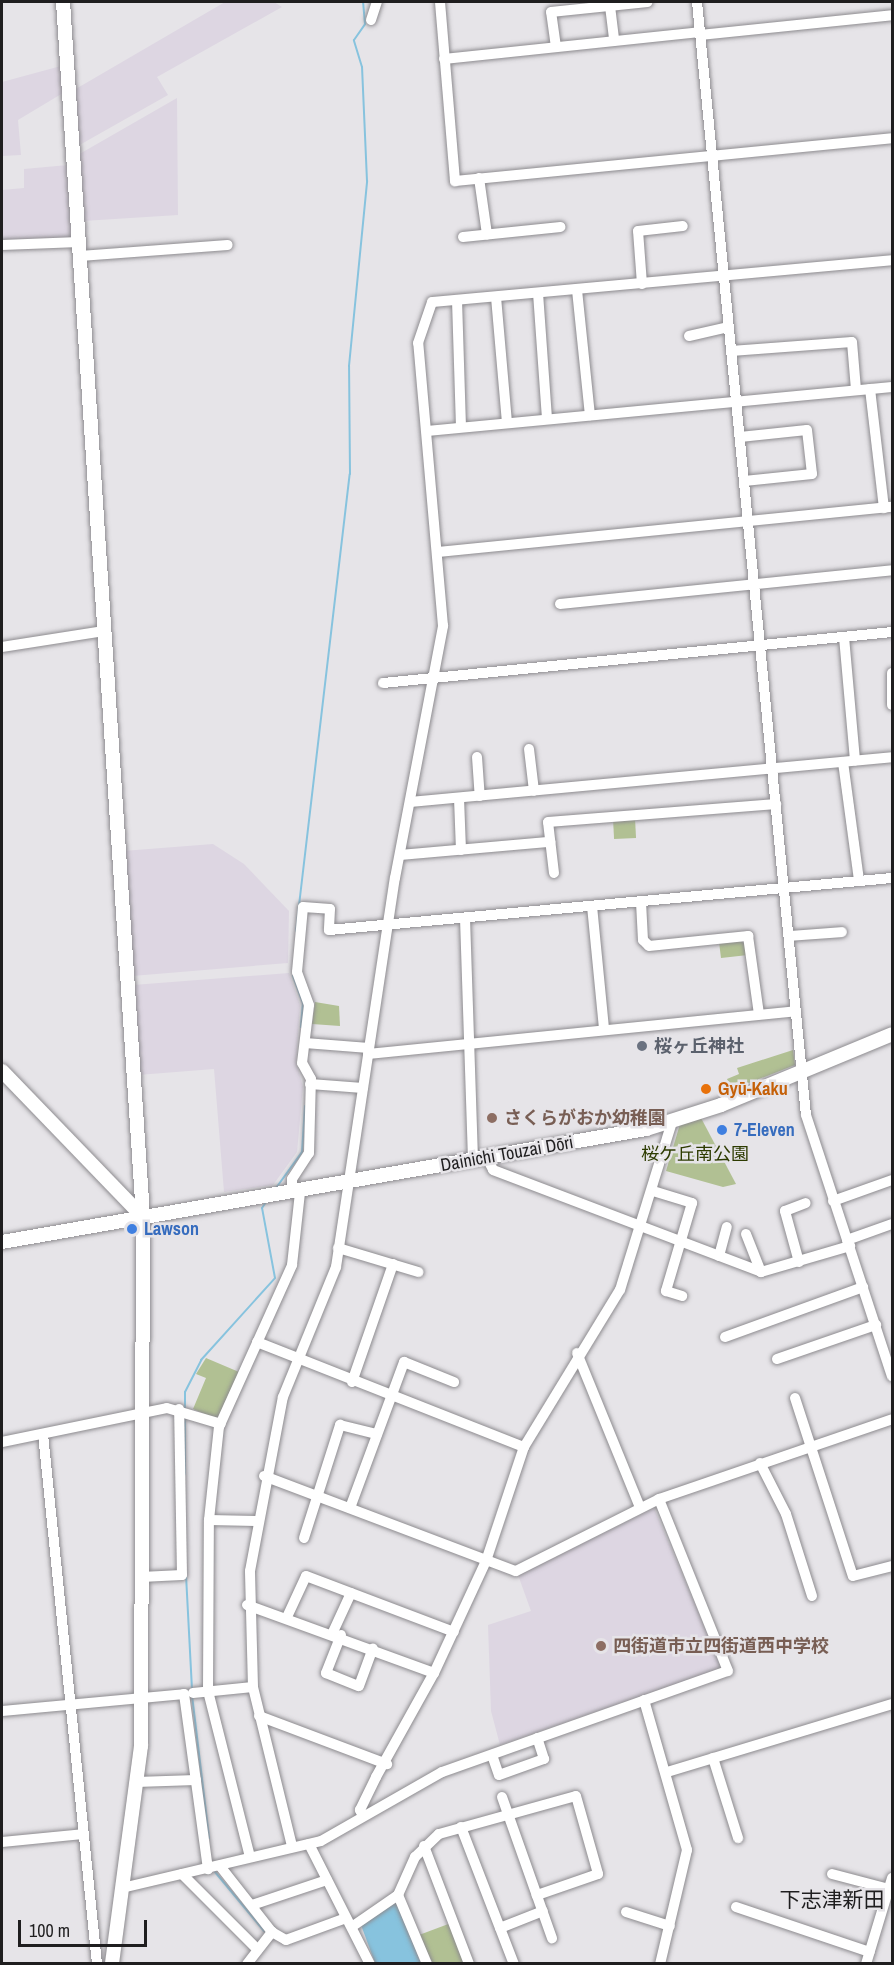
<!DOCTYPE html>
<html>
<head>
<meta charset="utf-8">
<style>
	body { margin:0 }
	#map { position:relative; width:894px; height:1965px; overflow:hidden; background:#e6e4e8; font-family:"Archivo Narrow","Noto Sans JP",sans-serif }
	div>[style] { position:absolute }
	.built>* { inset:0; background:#ddd6e2 }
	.green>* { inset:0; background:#b1c093; transform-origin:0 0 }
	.water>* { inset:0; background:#87c3de }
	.stream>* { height:2px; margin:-1px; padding:0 1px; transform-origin:1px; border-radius:1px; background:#87c3de }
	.roads { filter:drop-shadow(0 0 2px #8d8b8f) drop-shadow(0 0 2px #8d8b8f) }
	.street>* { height:10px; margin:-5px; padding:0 5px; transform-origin:5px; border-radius:5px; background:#fff }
	.secondary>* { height:14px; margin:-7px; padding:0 7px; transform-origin:7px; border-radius:7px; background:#fff }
	.dots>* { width:16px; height:16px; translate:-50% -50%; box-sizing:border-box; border:3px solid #e6e4e8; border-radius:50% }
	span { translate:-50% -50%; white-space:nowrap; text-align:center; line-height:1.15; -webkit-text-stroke:5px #e6e4e8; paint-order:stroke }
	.worship-label { font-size:18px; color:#5b616d; font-weight:700 }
	.left { translate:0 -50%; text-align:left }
	.food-label { font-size:18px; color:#c56008; font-weight:700 }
	.education-label { font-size:18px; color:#785e54; font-weight:700 }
	.shop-label { font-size:18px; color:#366cbe; font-weight:700 }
	.street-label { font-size:18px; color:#1f1e1f }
	.park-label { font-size:18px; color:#2d3b00 }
	.quarter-label { font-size:21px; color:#1f1e1f }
	.frame { position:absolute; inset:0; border:3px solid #1f1e1f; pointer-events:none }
	.scale { position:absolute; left:18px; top:1920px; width:129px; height:27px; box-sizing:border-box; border:3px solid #1f1e1f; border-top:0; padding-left:8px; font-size:18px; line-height:21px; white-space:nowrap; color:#1f1e1f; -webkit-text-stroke:4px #e6e4e8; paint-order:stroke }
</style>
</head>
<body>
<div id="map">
	<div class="built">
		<i style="clip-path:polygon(225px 2px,274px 2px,282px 7px,157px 77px,168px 95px,76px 147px,74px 90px)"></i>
		<i style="clip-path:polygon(61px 66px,63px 93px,18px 120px,21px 155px,2px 156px,2px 82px)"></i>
		<i style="clip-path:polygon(177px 98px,178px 215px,83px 221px,76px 156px)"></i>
		<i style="clip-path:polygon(68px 165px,73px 238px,2px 241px,2px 190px,24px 188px,24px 169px)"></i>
		<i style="clip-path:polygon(213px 844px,244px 864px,289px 911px,288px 963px,132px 976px,123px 851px)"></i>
		<i style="clip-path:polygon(289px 973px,300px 1005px,296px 1062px,303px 1087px,297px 1152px,273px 1185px,224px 1192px,214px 1069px,138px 1075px,133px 985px)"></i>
		<i style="clip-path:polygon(654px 1508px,722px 1668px,500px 1745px,491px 1711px,488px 1625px,531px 1611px,518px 1575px)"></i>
	</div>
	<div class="green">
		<i style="left:635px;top:818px;width:20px;height:22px;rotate:87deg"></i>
		<i style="clip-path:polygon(737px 940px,747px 944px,748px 955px,721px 958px,719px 942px)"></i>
		<i style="clip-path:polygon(315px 1002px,339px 1006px,340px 1026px,312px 1024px)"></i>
		<i style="clip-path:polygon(793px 1050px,795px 1065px,731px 1090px,727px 1079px,739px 1074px,737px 1068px)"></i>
		<i style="clip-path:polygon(700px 1116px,736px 1184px,723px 1187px,666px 1171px,680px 1124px)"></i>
		<i style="clip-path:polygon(206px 1358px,239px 1372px,217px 1419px,193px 1409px,206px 1378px,196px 1374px)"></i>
		<i style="clip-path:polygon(451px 1923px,465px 1963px,433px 1964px,419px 1935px)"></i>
	</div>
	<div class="water">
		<i style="clip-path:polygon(393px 1902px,397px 1903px,421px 1963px,375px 1963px,361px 1925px)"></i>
	</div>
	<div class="stream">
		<i style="left:296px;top:931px;width:460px;rotate:-83.3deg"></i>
		<i style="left:350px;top:474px;width:108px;rotate:-90.5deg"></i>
		<i style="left:349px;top:366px;width:186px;rotate:-84.4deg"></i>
		<i style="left:367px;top:181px;width:114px;rotate:-92.5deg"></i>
		<i style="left:362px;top:67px;width:28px;rotate:-107deg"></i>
		<i style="left:354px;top:40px;width:19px;rotate:-55deg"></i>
		<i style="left:365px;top:24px;width:22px;rotate:-95deg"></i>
		<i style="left:293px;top:976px;width:29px;rotate:70deg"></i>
		<i style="left:303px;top:1003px;width:24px;rotate:95deg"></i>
		<i style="left:276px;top:1188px;width:44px;rotate:-54.2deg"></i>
		<i style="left:302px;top:1152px;width:46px;rotate:-86.3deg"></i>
		<i style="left:185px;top:1411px;width:19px;rotate:-90deg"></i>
		<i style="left:185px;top:1392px;width:36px;rotate:-63deg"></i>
		<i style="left:201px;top:1360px;width:110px;rotate:-47.9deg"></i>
		<i style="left:275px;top:1278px;width:71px;rotate:-100.5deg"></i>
		<i style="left:262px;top:1208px;width:7px;rotate:-56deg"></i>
		<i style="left:185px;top:1474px;width:58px;rotate:-90deg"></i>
		<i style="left:186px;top:1575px;width:114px;rotate:87deg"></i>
		<i style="left:192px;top:1695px;width:144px;rotate:83.2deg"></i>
		<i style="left:215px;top:1872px;width:77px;rotate:50.3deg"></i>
	</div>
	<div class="roads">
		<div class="street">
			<i style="left:440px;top:2px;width:180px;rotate:85.2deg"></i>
			<i style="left:455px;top:181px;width:439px;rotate:-5.6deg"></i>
			<i style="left:697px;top:2px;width:1118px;rotate:84.41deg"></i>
			<i style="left:806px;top:1115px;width:275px;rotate:71.8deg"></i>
			<i style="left:610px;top:6px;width:35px;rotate:83deg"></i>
			<i style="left:371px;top:20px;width:19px;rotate:-72deg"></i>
			<i style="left:700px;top:35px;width:193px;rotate:-5.9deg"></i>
			<i style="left:556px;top:47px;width:35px;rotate:-98deg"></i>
			<i style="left:551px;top:12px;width:97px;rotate:-5.9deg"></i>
			<i style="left:444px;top:59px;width:257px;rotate:-6deg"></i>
			<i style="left:479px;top:178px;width:57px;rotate:81.9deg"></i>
			<i style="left:463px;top:237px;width:98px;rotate:-5.9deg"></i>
			<i style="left:2px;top:245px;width:77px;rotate:-2.2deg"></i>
			<i style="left:80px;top:256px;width:148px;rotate:-4.3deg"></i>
			<i style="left:642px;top:284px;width:53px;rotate:-94.3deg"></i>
			<i style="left:638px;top:231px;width:45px;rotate:-6.3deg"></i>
			<i style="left:577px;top:290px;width:126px;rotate:84.1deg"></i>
			<i style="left:538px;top:293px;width:126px;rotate:85.9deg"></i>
			<i style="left:496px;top:297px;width:126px;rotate:85deg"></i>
			<i style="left:457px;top:300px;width:127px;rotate:88.2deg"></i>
			<i style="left:689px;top:336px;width:41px;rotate:-12.7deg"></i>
			<i style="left:731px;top:351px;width:121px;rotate:-4.3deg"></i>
			<i style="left:852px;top:342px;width:48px;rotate:85.2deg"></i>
			<i style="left:870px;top:389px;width:120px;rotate:83.3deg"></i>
			<i style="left:427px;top:431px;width:467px;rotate:-5.4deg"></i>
			<i style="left:740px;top:437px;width:67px;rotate:-6deg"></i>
			<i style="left:807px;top:430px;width:44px;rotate:83.5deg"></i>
			<i style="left:812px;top:474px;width:68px;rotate:174.1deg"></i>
			<i style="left:438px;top:552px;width:456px;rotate:-5.7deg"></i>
			<i style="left:560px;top:604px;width:334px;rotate:-5.8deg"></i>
			<i style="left:844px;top:637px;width:124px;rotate:84.9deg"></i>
			<i style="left:2px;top:647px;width:103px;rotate:-8.9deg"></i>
			<i style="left:892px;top:673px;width:32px;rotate:90deg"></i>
			<i style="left:383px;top:683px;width:512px;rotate:-5.72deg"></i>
			<i style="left:529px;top:749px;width:42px;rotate:83.2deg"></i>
			<i style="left:477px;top:757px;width:39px;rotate:86deg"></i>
			<i style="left:843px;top:762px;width:120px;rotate:82.3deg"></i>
			<i style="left:459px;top:798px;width:52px;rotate:87.8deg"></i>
			<i style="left:410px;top:802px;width:484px;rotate:-5.3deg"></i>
			<i style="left:400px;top:855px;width:151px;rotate:-5deg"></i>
			<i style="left:554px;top:873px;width:51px;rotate:-96.7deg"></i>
			<i style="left:548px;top:822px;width:229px;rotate:-4.5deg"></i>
			<i style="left:641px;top:902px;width:38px;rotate:87deg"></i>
			<i style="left:643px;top:940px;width:8px;rotate:45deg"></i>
			<i style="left:649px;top:946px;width:100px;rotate:-5.8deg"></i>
			<i style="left:748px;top:936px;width:79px;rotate:82deg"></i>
			<i style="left:592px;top:906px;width:123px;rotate:84.4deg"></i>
			<i style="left:465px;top:918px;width:243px;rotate:88.1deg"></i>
			<i style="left:789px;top:936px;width:53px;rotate:-4.3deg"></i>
			<i style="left:305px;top:1043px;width:64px;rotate:4.5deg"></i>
			<i style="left:368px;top:1054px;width:430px;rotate:-5.7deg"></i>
			<i style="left:310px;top:1084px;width:53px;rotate:4.3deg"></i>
			<i style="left:487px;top:1158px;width:13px;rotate:63deg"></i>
			<i style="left:493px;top:1170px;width:287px;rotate:20.8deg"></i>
			<i style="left:761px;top:1272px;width:93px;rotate:-16.3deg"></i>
			<i style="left:653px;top:1191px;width:41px;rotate:17.1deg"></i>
			<i style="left:692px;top:1203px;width:92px;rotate:106.5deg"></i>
			<i style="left:666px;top:1291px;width:17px;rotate:17deg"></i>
			<i style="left:292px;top:1193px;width:14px;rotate:-90deg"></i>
			<i style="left:292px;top:1179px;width:31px;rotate:-57deg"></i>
			<i style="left:309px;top:1153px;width:74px;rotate:-88.5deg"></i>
			<i style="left:311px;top:1079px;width:18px;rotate:-119deg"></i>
			<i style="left:302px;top:1063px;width:58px;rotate:-83.1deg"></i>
			<i style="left:309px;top:1005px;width:35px;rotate:-110deg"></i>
			<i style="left:297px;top:972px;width:65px;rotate:-84.7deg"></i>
			<i style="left:303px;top:907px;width:27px;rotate:4deg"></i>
			<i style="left:330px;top:909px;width:21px;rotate:93deg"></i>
			<i style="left:329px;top:930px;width:565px;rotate:-5.28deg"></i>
			<i style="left:833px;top:1201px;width:63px;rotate:-19.6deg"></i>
			<i style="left:746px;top:1234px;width:41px;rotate:68.5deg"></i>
			<i style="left:847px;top:1240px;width:48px;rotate:-19.6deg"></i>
			<i style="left:338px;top:1248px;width:84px;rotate:16.7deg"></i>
			<i style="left:719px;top:1256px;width:30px;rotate:-75deg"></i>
			<i style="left:799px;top:1262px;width:53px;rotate:-105.4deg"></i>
			<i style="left:785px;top:1211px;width:22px;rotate:-21deg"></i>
			<i style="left:725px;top:1337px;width:147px;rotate:-19.9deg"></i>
			<i style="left:257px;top:1342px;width:287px;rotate:21.5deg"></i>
			<i style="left:577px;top:1353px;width:166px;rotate:67.8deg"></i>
			<i style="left:777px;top:1359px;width:105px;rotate:-19deg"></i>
			<i style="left:352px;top:1382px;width:125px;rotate:-70.8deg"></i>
			<i style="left:795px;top:1398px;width:187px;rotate:72deg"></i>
			<i style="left:853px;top:1576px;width:40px;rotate:-14.4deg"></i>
			<i style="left:43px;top:1434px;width:533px;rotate:84.18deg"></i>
			<i style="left:2px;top:1442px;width:168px;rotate:-11.6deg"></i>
			<i style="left:167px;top:1408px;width:56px;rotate:16.5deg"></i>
			<i style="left:760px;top:1463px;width:57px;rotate:63deg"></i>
			<i style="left:786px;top:1514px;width:86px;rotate:72.4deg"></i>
			<i style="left:264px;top:1476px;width:269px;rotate:20.7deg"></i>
			<i style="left:516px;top:1571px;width:160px;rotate:-26.7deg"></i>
			<i style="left:659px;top:1499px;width:246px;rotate:-18.9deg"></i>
			<i style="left:350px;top:1508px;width:156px;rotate:-69.7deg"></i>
			<i style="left:404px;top:1362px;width:54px;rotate:21.8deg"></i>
			<i style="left:209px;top:1520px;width:47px;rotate:1.2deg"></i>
			<i style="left:304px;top:1538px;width:119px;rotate:-72.3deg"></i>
			<i style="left:340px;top:1425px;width:38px;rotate:14deg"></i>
			<i style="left:141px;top:1577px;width:41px;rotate:-2.8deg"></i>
			<i style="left:182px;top:1575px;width:166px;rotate:-91deg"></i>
			<i style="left:247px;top:1605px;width:199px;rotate:20deg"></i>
			<i style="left:287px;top:1617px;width:45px;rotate:-65.1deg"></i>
			<i style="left:306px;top:1576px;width:158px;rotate:20.7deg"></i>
			<i style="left:333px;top:1632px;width:43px;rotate:-65.2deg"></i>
			<i style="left:341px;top:1635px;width:41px;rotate:111.5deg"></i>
			<i style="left:326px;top:1673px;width:35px;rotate:22deg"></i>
			<i style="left:359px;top:1686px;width:40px;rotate:-69.8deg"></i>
			<i style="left:193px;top:1693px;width:60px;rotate:-5.7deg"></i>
			<i style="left:644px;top:1700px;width:156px;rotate:74deg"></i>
			<i style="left:687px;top:1850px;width:117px;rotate:103.3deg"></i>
			<i style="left:2px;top:1711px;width:183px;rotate:-5.3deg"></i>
			<i style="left:184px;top:1694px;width:177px;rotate:82.2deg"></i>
			<i style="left:259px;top:1716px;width:137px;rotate:20.6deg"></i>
			<i style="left:492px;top:1755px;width:21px;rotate:71deg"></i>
			<i style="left:499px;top:1775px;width:48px;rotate:-19.6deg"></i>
			<i style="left:544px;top:1759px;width:22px;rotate:-108deg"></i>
			<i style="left:713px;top:1758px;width:84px;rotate:72.6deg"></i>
			<i style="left:667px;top:1772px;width:235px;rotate:-16.8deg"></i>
			<i style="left:136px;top:1782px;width:60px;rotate:-1.9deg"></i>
			<i style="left:502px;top:1797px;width:150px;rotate:70.5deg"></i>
			<i style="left:363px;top:1816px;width:7px;rotate:-117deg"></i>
			<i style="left:360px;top:1810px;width:37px;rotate:-64deg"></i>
			<i style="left:376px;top:1777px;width:119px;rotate:-60.9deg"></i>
			<i style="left:434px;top:1673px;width:123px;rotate:-65.1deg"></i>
			<i style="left:486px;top:1561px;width:120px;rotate:-71.6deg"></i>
			<i style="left:524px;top:1447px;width:184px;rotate:-58.6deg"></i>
			<i style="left:620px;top:1290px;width:176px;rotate:-72.8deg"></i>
			<i style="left:461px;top:1827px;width:147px;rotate:68.9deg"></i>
			<i style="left:2px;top:1842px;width:81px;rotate:-5.6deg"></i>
			<i style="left:309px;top:1844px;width:135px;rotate:63.1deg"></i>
			<i style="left:292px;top:1846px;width:164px;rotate:-103.8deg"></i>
			<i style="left:253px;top:1687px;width:116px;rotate:-91.5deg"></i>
			<i style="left:250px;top:1571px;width:177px;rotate:-79.3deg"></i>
			<i style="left:283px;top:1397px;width:140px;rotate:-67.8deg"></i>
			<i style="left:336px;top:1267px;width:393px;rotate:-81.4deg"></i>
			<i style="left:395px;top:878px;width:257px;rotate:-79.2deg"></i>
			<i style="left:443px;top:626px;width:284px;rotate:-95deg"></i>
			<i style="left:418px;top:343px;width:43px;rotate:-71.1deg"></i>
			<i style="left:432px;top:302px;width:462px;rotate:-5.2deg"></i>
			<i style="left:424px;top:1846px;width:126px;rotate:69.1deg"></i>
			<i style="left:250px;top:1857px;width:171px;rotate:-104.2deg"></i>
			<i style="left:208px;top:1691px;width:171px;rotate:-89.7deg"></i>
			<i style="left:209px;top:1520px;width:94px;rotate:-83.9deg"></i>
			<i style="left:219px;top:1427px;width:178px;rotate:-65.7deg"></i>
			<i style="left:292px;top:1265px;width:73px;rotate:-83.7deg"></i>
			<i style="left:220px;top:1866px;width:84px;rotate:51.8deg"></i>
			<i style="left:272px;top:1932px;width:16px;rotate:30deg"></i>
			<i style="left:286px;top:1940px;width:64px;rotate:-20.1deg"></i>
			<i style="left:182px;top:1874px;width:107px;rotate:45deg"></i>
			<i style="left:832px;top:1874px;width:59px;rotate:14.7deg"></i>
			<i style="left:122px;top:1888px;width:204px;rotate:-13.3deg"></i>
			<i style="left:321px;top:1841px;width:139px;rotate:-29.7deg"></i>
			<i style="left:442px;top:1772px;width:303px;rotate:-19.5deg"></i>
			<i style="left:728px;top:1671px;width:185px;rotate:-111.9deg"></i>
			<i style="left:398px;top:1895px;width:75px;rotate:67.2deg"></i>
			<i style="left:252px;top:1905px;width:79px;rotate:-18.4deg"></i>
			<i style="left:736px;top:1907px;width:141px;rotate:18.6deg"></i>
			<i style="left:626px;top:1912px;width:46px;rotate:17.7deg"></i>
			<i style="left:353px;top:1926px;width:55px;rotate:-34.6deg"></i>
			<i style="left:398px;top:1895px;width:42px;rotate:-65.9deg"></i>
			<i style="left:415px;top:1857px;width:33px;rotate:-44deg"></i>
			<i style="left:439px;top:1834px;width:142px;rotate:-15.5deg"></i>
			<i style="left:576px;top:1796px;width:81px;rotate:74.2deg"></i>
			<i style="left:598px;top:1874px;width:65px;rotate:161deg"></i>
			<i style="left:500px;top:1928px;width:46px;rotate:-21.6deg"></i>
			<i style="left:247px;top:1964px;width:41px;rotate:-52deg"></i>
			<i style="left:866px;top:1964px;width:90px;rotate:-73.2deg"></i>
		</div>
		<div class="secondary">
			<i style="left:63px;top:2px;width:1218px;rotate:86.23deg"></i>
			<i style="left:143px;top:1217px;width:529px;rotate:90.22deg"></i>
			<i style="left:141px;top:1746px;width:220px;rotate:97.6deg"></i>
			<i style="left:2px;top:1071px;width:203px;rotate:46deg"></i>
			<i style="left:2px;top:1242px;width:654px;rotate:-9.95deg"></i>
			<i style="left:646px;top:1129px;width:79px;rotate:-17.7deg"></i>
			<i style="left:721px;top:1105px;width:185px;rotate:-22.5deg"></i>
		</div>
	</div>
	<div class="dots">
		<i style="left:642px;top:1046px;background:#6b7280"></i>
		<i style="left:706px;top:1089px;background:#e8710a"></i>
		<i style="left:492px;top:1118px;background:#8d6e63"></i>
		<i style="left:722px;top:1130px;background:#3f7fe0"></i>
		<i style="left:132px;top:1229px;background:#3f7fe0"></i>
		<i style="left:601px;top:1646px;background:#8d6e63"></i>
	</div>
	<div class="worship-label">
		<span class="left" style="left:654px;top:1046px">桜ヶ丘神社</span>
	</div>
	<div class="food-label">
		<span class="left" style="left:718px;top:1089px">Gyū-Kaku</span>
	</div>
	<div class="education-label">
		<span class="left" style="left:504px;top:1118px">さくらがおか幼稚園</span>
		<span class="left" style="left:613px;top:1646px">四街道市立四街道西中学校</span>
	</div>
	<div class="shop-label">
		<span class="left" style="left:734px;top:1130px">7-Eleven</span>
		<span class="left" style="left:144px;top:1229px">Lawson</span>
	</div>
	<div class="street-label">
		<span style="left:507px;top:1154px;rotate:-10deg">Dainichi Touzai Dōri</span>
	</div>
	<div class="park-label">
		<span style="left:695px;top:1154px">桜ケ丘南公園</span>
	</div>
	<div class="quarter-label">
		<span style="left:832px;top:1900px">下志津新田</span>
	</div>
	<div class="frame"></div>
	<div class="scale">100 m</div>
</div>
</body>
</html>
